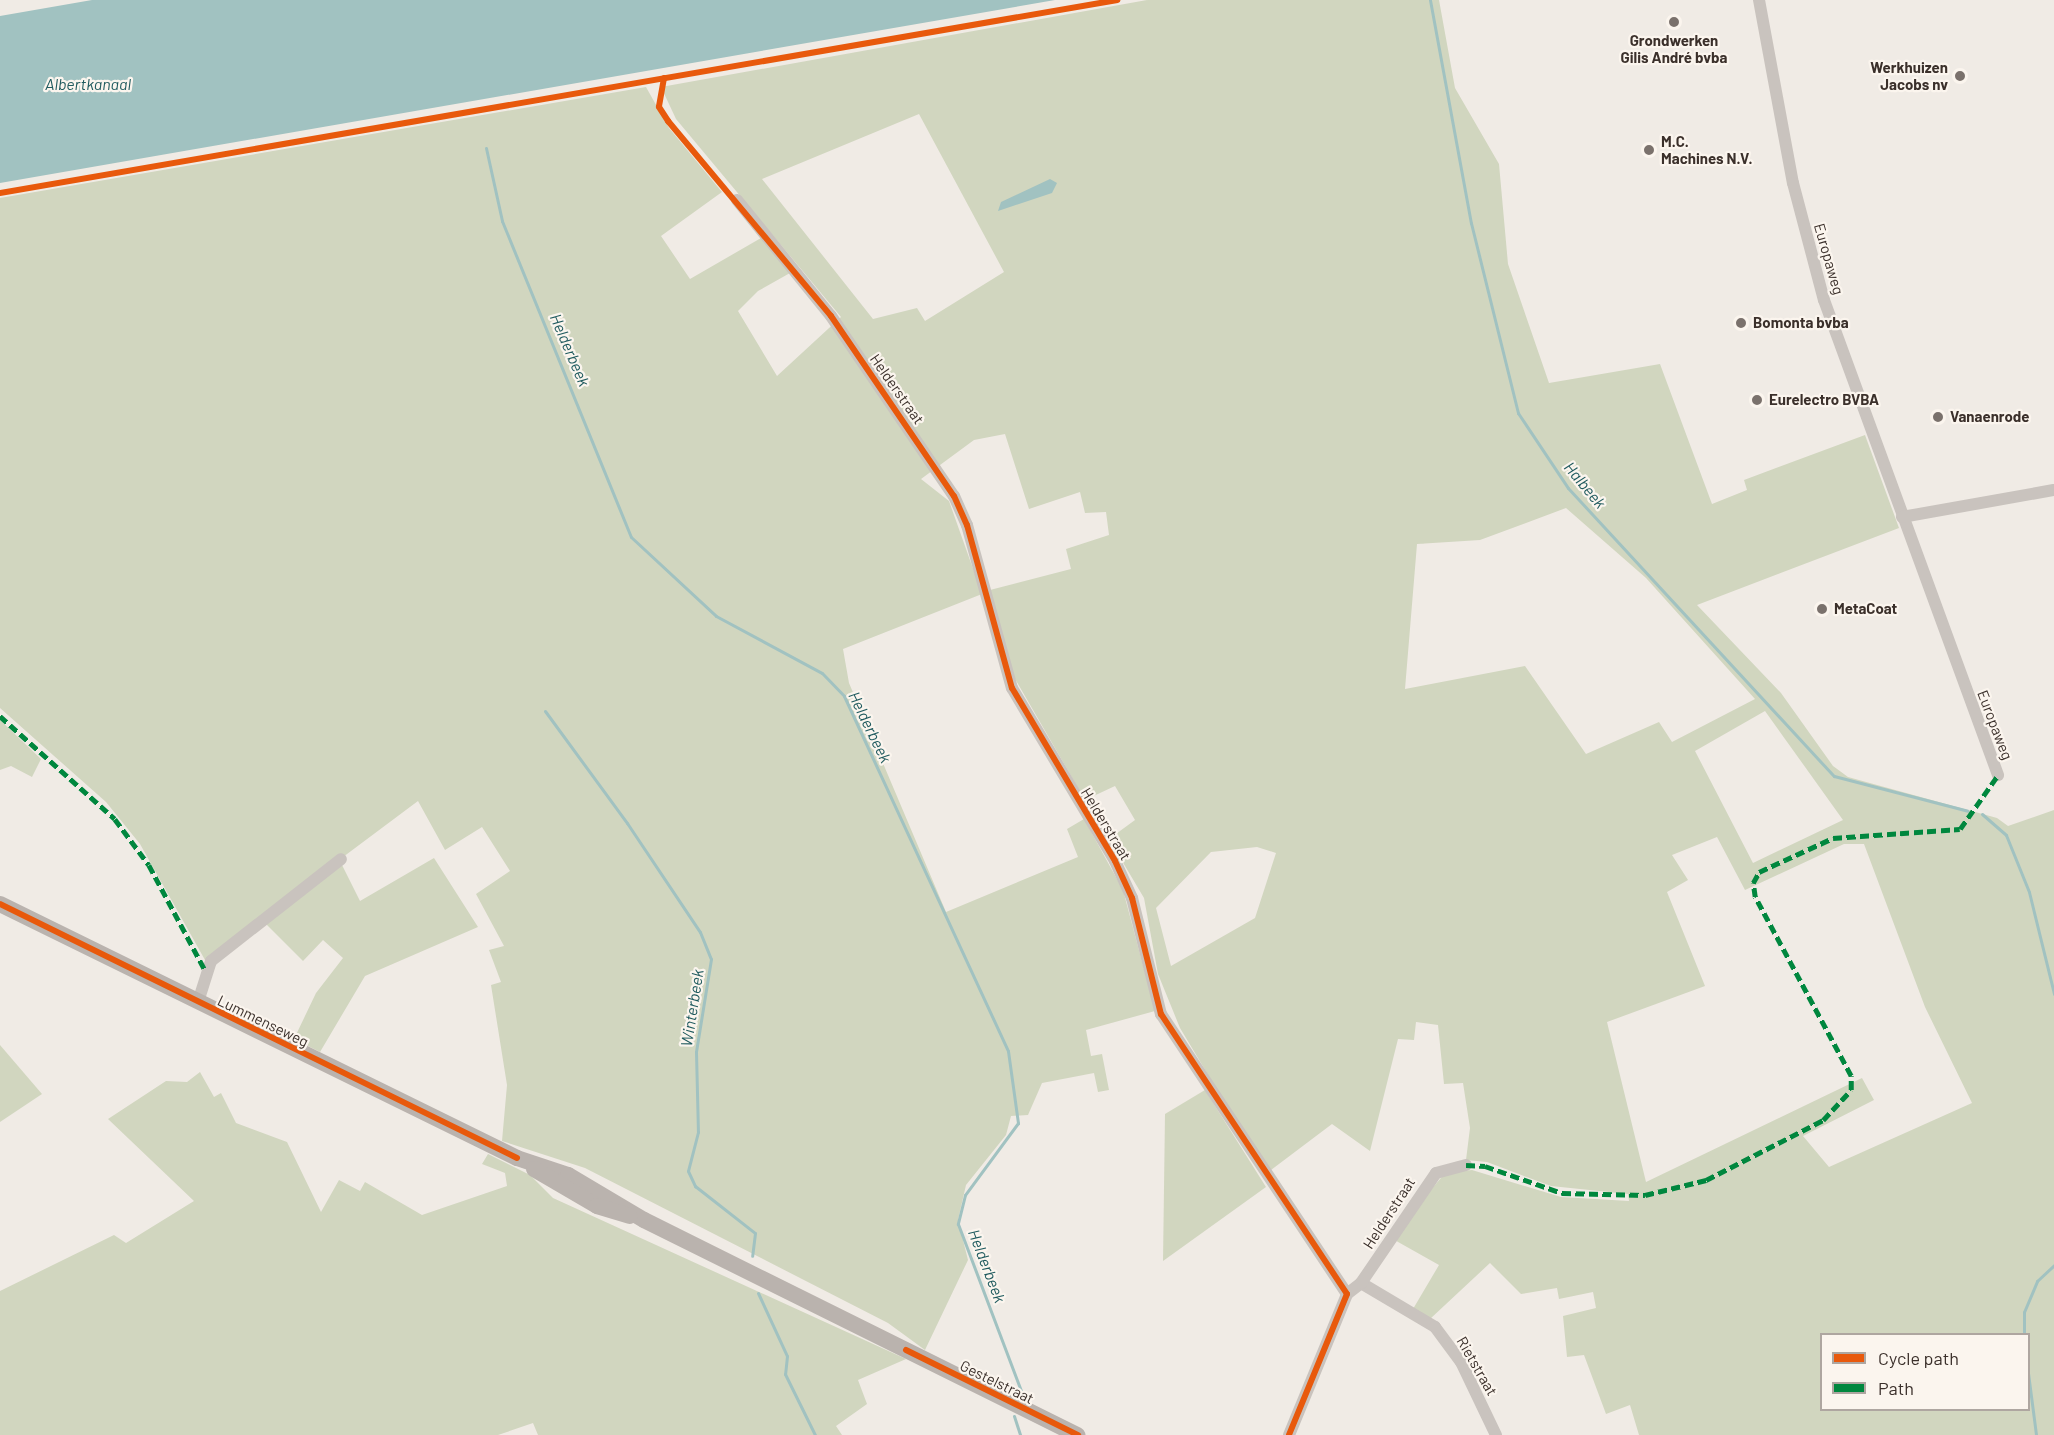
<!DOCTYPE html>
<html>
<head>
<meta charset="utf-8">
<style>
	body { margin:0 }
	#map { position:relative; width:2054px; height:1435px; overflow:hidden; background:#f0ebe5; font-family:Barlow,sans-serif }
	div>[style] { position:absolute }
	.green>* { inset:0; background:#d1d6bf }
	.water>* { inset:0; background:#a1c2c1 }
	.stream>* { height:3px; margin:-1.5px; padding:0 1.5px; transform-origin:1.5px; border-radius:1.5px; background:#a1c2c1 }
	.street>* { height:12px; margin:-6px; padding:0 6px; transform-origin:6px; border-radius:6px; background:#c9c3be }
	.secondary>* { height:16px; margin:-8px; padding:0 8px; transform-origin:8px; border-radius:8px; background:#bab3ae }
	.quiet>* { height:4.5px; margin-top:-2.25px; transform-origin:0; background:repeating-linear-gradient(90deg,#00873e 0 9px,transparent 0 13.5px) }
	.cycleway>* { height:6px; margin:-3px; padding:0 3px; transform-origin:3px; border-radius:3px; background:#e8590c }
	.dots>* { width:16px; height:16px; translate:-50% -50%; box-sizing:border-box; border:3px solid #fbf5ee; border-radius:50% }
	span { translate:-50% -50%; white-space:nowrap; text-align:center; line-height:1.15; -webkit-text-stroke:4.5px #fbf5ee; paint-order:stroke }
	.poi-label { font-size:15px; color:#3b302b; font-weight:700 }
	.right { translate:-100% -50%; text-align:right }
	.left { translate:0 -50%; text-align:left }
	.street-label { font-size:15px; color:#3b302b }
	.water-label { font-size:16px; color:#1f5a5e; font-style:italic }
	.legend { position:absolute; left:1820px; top:1333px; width:210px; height:78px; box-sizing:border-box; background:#fbf5ee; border:2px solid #aea6a0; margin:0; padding:8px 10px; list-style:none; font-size:18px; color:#3b302b }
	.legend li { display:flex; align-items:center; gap:12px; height:30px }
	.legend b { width:30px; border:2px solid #aea6a0 }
</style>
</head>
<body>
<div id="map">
	<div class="green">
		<i style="clip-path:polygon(evenodd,1147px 0,1439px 0,1455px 88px,1499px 164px,1508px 264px,1549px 383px,1660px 364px,1712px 504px,1747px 490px,1744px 480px,1865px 435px,1899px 528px,1697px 605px,1781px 693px,1833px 766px,1848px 777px,1997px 818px,2008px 826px,2054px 810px,2054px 1435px,1639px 1435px,1630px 1405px,1606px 1414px,1584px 1355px,1567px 1357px,1563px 1316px,1596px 1308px,1593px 1292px,1559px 1299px,1557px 1288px,1521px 1294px,1490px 1263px,1430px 1319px,1413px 1309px,1439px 1265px,1391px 1238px,1445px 1173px,1472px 1170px,1561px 1197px,1629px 1201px,1628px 1194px,1551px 1186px,1487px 1162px,1466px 1160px,1470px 1128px,1463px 1083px,1444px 1084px,1438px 1025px,1416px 1022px,1414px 1040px,1398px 1039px,1370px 1151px,1332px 1124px,1267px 1173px,1180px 1028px,1158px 974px,1144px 898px,1109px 839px,1135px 820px,1115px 786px,1085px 800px,1014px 677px,990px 590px,1071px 569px,1066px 549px,1109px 535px,1106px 512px,1085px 513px,1080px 492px,1029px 509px,1005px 434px,974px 440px,921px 479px,949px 501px,982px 594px,843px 649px,849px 683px,946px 912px,1078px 857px,1067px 829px,1084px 819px,1123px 890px,1155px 1011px,1086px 1030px,1091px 1056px,1102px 1054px,1109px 1090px,1098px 1092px,1094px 1073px,1042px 1083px,1028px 1115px,1011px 1116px,1006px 1135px,966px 1185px,958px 1220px,968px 1260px,925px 1350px,888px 1323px,585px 1168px,502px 1141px,507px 1085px,491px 985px,501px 982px,489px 950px,504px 946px,476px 894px,510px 871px,482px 827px,445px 850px,418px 801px,205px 960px,140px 844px,106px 802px,0 708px,0 198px,646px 87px,669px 128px,722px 192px,661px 236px,690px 279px,761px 238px,790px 273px,758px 291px,738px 311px,777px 376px,841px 317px,676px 119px,661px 87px,1147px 0,919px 114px,1004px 272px,925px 321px,917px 308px,873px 319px,762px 179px,919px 114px,1147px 0,1566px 508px,1646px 578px,1755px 699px,1672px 742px,1659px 722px,1586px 754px,1525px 666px,1405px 689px,1417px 544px,1480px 540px,1566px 508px,1147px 0,1765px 711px,1843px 820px,1753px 863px,1695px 751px,1765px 711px,1147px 0,1717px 837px,1745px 890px,1844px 844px,1864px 844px,1925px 1007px,1972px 1103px,1829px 1167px,1803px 1136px,1874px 1100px,1862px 1078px,1646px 1182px,1607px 1022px,1705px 986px,1667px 892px,1688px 880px,1672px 855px,1717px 837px,1147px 0,1257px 847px,1276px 853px,1255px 918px,1171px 966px,1156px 908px,1211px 852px,1257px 847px,1147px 0,1822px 1334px,2028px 1334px,2028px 1410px,1822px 1410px,1822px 1334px)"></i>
		<i style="clip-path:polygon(0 720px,41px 759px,32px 777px,11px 766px,0 770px)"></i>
		<i style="clip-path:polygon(434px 858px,478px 927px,365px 976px,320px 1052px,294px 1039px,316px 993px,343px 958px,323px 940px,303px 961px,264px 922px,342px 865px,360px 901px)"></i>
		<i style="clip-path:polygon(0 1045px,42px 1094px,0 1122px)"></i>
		<i style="clip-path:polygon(200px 1072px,214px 1097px,221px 1093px,236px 1123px,287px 1142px,321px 1212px,339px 1180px,360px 1191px,365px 1182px,422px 1215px,507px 1186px,505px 1173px,482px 1164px,488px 1154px,530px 1175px,553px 1198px,906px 1359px,858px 1380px,867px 1404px,836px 1426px,842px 1435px,538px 1435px,533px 1423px,498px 1435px,0 1435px,0 1291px,114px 1235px,126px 1243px,194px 1201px,108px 1119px,166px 1081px,187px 1082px)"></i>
		<i style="clip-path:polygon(1205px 1090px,1266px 1187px,1163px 1261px,1165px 1114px)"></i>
	</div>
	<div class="water">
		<i style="clip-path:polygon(92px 0,1055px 0,0 183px,0 16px)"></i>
		<i style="clip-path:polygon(1050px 179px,1057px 183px,1052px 193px,998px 211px,1001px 202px)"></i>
	</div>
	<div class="stream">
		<i style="left:1430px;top:0;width:227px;rotate:79.6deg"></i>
		<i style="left:1471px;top:223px;width:196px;rotate:76.1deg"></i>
		<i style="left:1518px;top:413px;width:90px;rotate:56.3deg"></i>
		<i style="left:1568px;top:488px;width:392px;rotate:47.3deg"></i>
		<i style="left:1834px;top:776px;width:138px;rotate:14.6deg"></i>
		<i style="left:486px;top:148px;width:75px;rotate:77.6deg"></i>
		<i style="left:502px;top:221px;width:341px;rotate:67.8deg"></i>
		<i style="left:631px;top:537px;width:116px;rotate:42.9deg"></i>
		<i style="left:716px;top:616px;width:120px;rotate:28.3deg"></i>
		<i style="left:822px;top:673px;width:32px;rotate:46deg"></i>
		<i style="left:844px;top:696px;width:391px;rotate:65.2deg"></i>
		<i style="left:1008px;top:1051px;width:73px;rotate:82.1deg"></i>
		<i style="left:1018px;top:1123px;width:89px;rotate:126.4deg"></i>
		<i style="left:965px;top:1195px;width:30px;rotate:104deg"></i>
		<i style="left:958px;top:1224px;width:178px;rotate:69.3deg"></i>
		<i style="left:545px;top:711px;width:139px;rotate:53.8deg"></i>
		<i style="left:627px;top:823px;width:131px;rotate:56.2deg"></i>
		<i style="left:700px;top:932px;width:29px;rotate:68deg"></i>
		<i style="left:711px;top:959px;width:94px;rotate:99.2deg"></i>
		<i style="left:696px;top:1052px;width:80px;rotate:88.6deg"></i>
		<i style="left:698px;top:1132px;width:40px;rotate:104.4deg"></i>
		<i style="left:688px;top:1171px;width:17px;rotate:65deg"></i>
		<i style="left:695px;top:1186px;width:76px;rotate:38.1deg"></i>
		<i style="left:755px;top:1233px;width:23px;rotate:97deg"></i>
		<i style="left:1982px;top:814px;width:32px;rotate:41deg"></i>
		<i style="left:2006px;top:835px;width:61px;rotate:68deg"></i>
		<i style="left:2029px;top:892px;width:105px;rotate:76.2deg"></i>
		<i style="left:758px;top:1293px;width:69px;rotate:65.3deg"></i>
		<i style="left:787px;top:1356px;width:18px;rotate:96deg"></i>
		<i style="left:785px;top:1374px;width:68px;rotate:63.8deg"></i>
		<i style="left:2024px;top:1334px;width:22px;rotate:-90deg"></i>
		<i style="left:2024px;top:1312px;width:34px;rotate:-67deg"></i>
		<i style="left:2037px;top:1281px;width:23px;rotate:-43deg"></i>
		<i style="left:2028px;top:1373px;width:63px;rotate:82.6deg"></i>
		<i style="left:1014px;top:1416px;width:20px;rotate:72deg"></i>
	</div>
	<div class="street">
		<i style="left:1759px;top:0;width:186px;rotate:79.5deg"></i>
		<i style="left:1793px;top:183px;width:121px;rotate:75.2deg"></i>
		<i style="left:1824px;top:300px;width:506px;rotate:69.88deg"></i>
		<i style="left:737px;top:200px;width:149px;rotate:51deg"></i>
		<i style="left:831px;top:316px;width:218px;rotate:55.7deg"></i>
		<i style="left:954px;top:496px;width:32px;rotate:66deg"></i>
		<i style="left:967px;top:525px;width:169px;rotate:74.6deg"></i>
		<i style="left:1012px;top:688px;width:201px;rotate:59.2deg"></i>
		<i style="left:1115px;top:861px;width:41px;rotate:65.3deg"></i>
		<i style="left:1132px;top:898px;width:120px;rotate:76deg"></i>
		<i style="left:1161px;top:1014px;width:336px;rotate:56.4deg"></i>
		<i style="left:1902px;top:517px;width:154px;rotate:-10.1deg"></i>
		<i style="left:198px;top:1002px;width:43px;rotate:-72.4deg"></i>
		<i style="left:211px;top:961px;width:165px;rotate:-38.1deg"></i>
		<i style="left:1361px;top:1283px;width:86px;rotate:30.7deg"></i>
		<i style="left:1435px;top:1327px;width:44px;rotate:53.4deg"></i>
		<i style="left:1461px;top:1362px;width:81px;rotate:64.4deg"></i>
		<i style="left:1289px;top:1435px;width:152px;rotate:-67.6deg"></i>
		<i style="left:1347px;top:1294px;width:18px;rotate:-38deg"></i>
		<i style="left:1361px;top:1283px;width:133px;rotate:-55.7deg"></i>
		<i style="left:1436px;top:1173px;width:31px;rotate:-15deg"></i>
	</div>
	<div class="secondary">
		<i style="left:0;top:904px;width:576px;rotate:26.16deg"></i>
		<i style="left:517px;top:1158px;width:54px;rotate:18.4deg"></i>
		<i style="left:568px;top:1175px;width:88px;rotate:30.6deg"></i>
		<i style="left:644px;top:1220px;width:484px;rotate:26.4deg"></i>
		<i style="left:534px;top:1169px;width:73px;rotate:30.4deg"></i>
		<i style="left:597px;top:1206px;width:34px;rotate:17deg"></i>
	</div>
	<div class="quiet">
		<i style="left:0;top:716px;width:154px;rotate:41.8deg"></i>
		<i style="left:115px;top:819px;width:57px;rotate:53.5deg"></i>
		<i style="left:149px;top:865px;width:119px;rotate:61.9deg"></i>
		<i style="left:1466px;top:1165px;width:19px;rotate:3deg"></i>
		<i style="left:1485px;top:1166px;width:82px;rotate:19.3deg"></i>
		<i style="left:1562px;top:1193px;width:83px;rotate:1.4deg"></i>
		<i style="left:1645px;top:1195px;width:63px;rotate:-13.8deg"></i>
		<i style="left:1706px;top:1180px;width:131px;rotate:-27.1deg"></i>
		<i style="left:1823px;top:1120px;width:41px;rotate:-47deg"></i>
		<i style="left:1851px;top:1090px;width:14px;rotate:-90deg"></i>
		<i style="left:1851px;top:1076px;width:203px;rotate:-118.2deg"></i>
		<i style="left:1755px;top:897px;width:14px;rotate:-98deg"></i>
		<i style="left:1753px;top:883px;width:13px;rotate:-61deg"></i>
		<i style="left:1759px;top:872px;width:81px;rotate:-24.7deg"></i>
		<i style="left:1833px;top:838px;width:127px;rotate:-4.1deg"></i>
		<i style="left:1960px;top:829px;width:66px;rotate:-54.9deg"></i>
	</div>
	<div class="cycleway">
		<i style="left:664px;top:78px;width:29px;rotate:100deg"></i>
		<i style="left:659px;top:107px;width:17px;rotate:57deg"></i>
		<i style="left:668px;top:121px;width:254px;rotate:50.1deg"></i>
		<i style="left:831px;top:316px;width:218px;rotate:55.7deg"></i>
		<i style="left:954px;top:496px;width:32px;rotate:66deg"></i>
		<i style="left:967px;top:525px;width:169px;rotate:74.6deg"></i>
		<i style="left:1012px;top:688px;width:201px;rotate:59.2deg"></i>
		<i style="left:1115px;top:861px;width:41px;rotate:65.3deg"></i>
		<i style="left:1132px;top:898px;width:120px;rotate:76deg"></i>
		<i style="left:1161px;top:1014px;width:336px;rotate:56.4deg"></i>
		<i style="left:1347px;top:1294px;width:152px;rotate:112.4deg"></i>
		<i style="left:0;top:193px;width:1134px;rotate:-9.8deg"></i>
		<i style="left:0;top:904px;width:576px;rotate:26.16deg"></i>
		<i style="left:906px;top:1350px;width:192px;rotate:26.3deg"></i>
	</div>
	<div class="dots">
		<i style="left:1674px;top:22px;background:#7a716c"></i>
		<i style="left:1960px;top:76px;background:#7a716c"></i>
		<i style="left:1649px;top:150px;background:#7a716c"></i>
		<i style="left:1741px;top:323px;background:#7a716c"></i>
		<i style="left:1757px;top:400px;background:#7a716c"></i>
		<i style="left:1938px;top:417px;background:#7a716c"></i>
		<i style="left:1822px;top:609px;background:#7a716c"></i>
	</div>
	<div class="poi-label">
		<span style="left:1674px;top:49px">Grondwerken<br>Gilis André bvba</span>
		<span class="right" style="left:1948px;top:76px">Werkhuizen<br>Jacobs nv</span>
		<span class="left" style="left:1661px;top:150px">M.C.<br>Machines N.V.</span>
		<span class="left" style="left:1753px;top:323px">Bomonta bvba</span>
		<span class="left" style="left:1769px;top:400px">Eurelectro BVBA</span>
		<span class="left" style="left:1950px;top:417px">Vanaenrode</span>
		<span class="left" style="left:1834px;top:609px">MetaCoat</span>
	</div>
	<div class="street-label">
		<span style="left:1829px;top:259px;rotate:74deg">Europaweg</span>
		<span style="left:897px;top:389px;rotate:55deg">Helderstraat</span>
		<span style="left:1995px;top:725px;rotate:69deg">Europaweg</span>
		<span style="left:1106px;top:824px;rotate:59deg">Helderstraat</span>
		<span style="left:263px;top:1021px;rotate:26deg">Lummenseweg</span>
		<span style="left:1389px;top:1213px;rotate:-57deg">Helderstraat</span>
		<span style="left:1477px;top:1366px;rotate:60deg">Rietstraat</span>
		<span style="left:997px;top:1382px;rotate:26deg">Gestelstraat</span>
	</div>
	<div class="water-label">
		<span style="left:88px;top:84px">Albertkanaal</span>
		<span style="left:570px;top:350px;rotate:67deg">Helderbeek</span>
		<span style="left:1585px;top:485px;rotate:50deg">Halbeek</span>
		<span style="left:870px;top:727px;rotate:64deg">Helderbeek</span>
		<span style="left:692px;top:1008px;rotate:-81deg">Winterbeek</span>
		<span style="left:987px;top:1266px;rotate:69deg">Helderbeek</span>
	</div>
	<ul class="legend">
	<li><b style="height:8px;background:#e8590c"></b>Cycle path</li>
	<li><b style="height:8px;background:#00873e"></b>Path</li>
	</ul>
</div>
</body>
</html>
